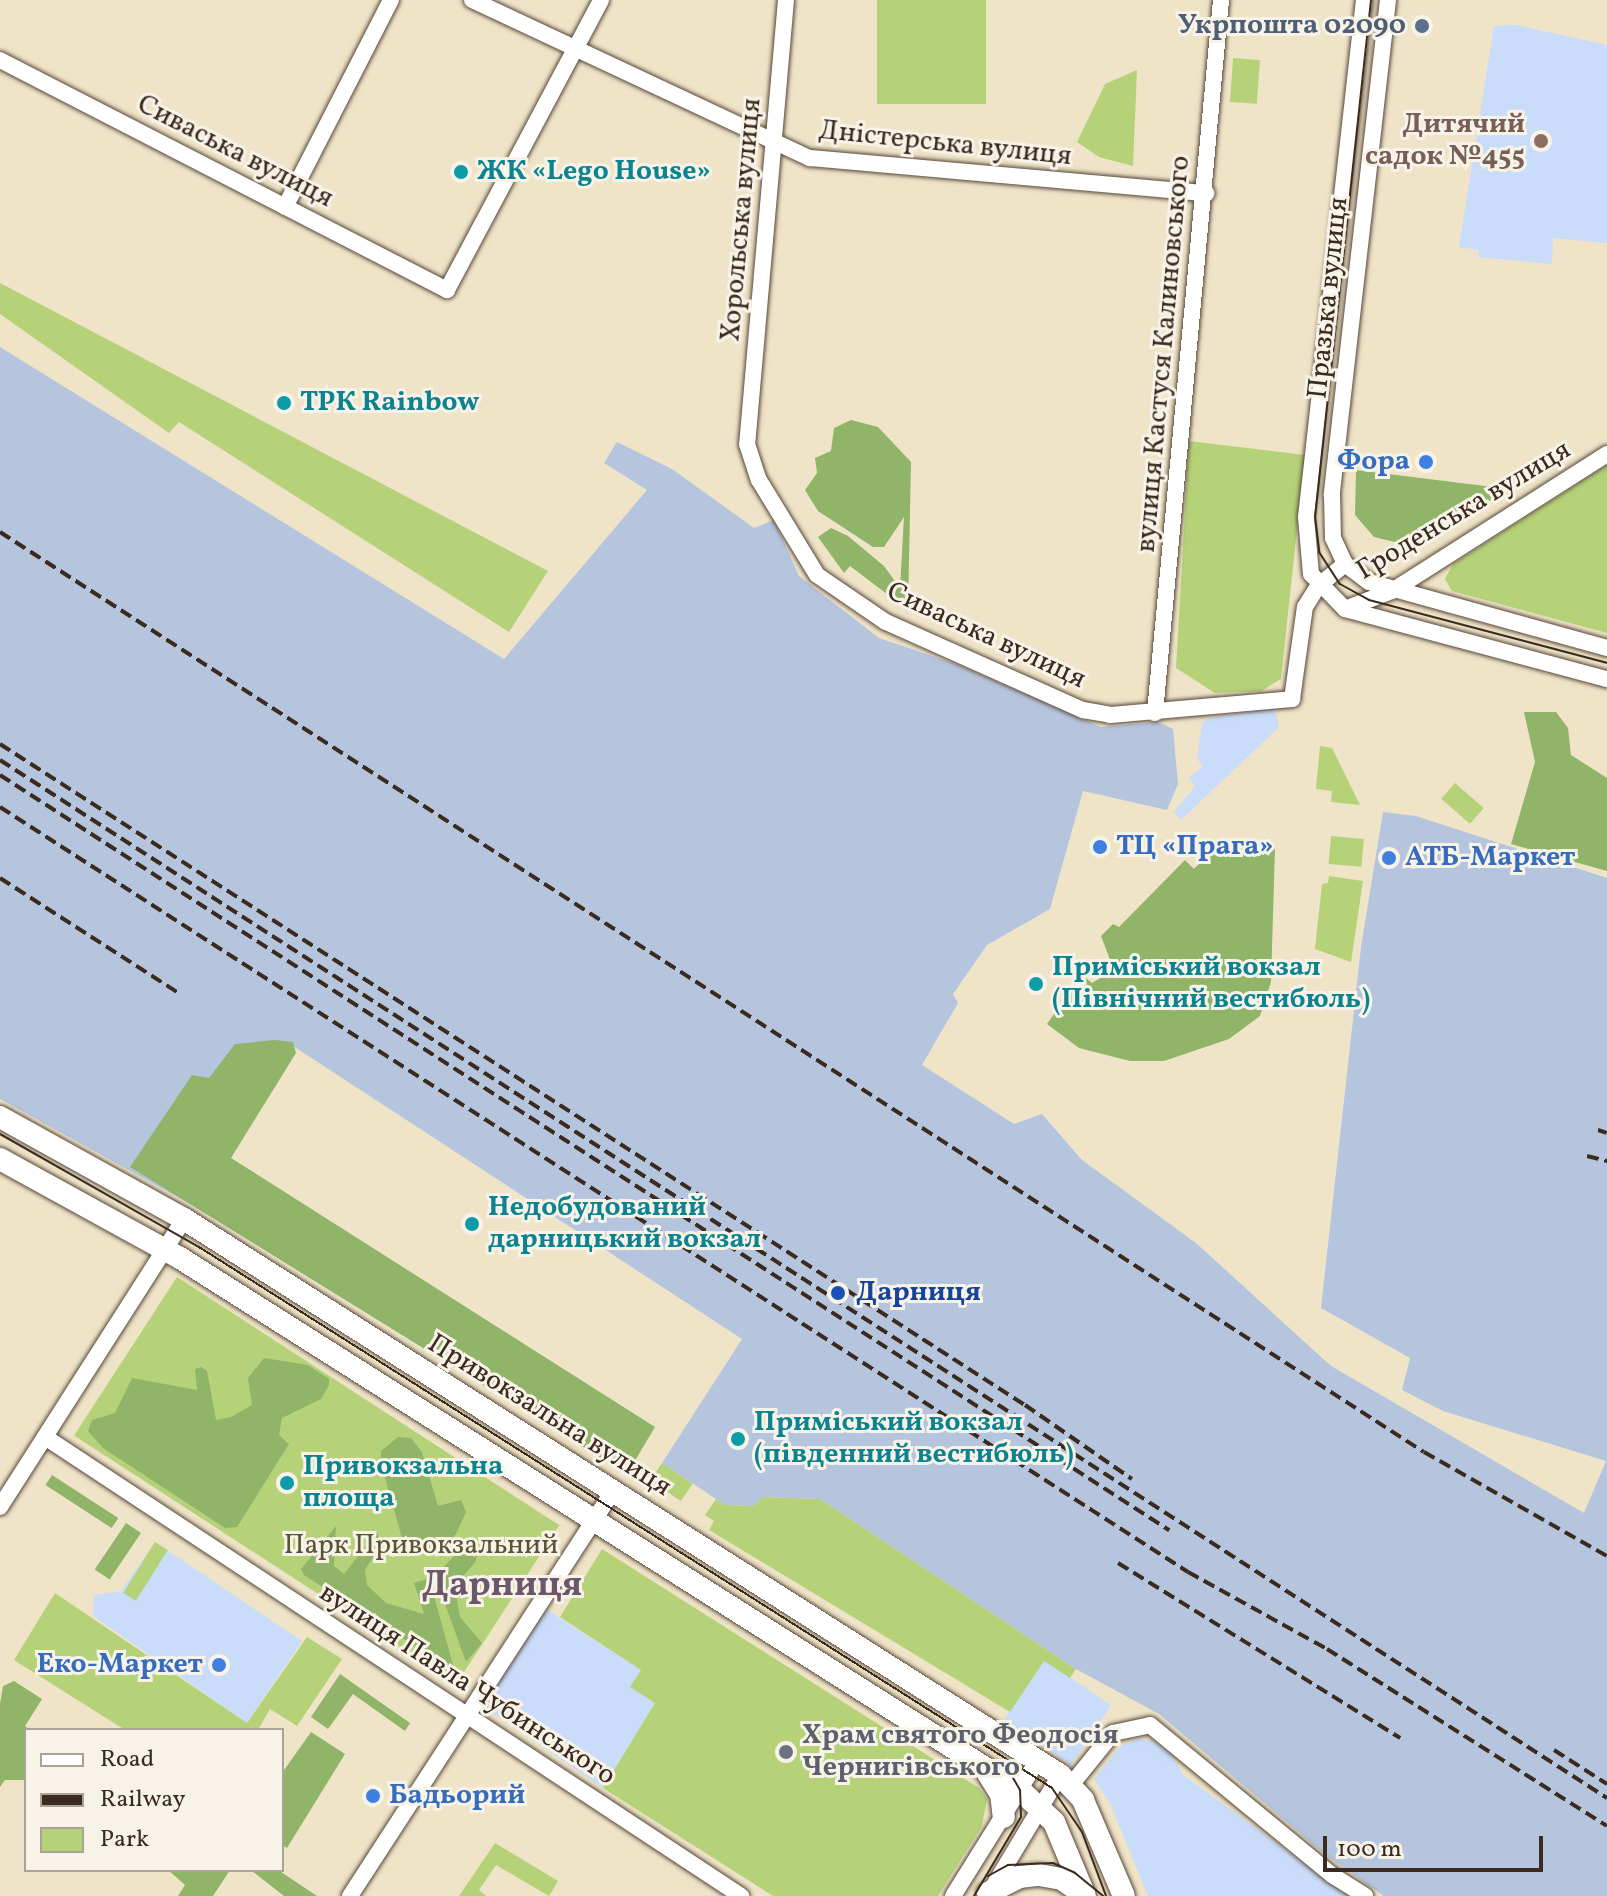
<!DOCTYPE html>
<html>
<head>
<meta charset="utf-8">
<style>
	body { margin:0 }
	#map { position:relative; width:1607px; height:1896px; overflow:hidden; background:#efe4c8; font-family:Vollkorn,serif }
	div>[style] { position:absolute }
	.built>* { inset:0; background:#c9dcf9; transform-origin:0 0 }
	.industrial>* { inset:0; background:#b6c5de }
	.green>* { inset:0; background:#b5d278; transform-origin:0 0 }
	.forest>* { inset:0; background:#90b468; transform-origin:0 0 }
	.roads { filter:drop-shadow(0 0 2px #564638) drop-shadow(0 0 2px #564638) }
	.minor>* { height:16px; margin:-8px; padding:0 8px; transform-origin:8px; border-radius:8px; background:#fff }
	.major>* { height:22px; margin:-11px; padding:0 11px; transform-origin:11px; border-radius:11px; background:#fff }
	.tram>* { height:2px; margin:-1px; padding:0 1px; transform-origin:1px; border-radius:1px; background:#3b2a1e }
	.rail>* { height:4px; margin-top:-2px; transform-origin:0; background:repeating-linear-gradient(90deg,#3b2a1e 0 12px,transparent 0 18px) }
	.dots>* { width:22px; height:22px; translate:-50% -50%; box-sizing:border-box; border:4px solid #f7f3e8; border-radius:50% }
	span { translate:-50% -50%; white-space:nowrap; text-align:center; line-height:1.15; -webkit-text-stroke:6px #f7f3e8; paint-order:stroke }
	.service-label { font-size:28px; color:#4e5e75; font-weight:700 }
	.right { translate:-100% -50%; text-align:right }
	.education-label { font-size:28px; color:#785e54; font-weight:700 }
	.street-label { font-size:28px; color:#3b2a1e }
	.culture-label { font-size:28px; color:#0d838f; font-weight:700 }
	.left { translate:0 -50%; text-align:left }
	.shop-label { font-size:28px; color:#366cbe; font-weight:700 }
	.transit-label { font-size:28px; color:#164399; font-weight:700 }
	.park-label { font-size:28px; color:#5a5434 }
	.worship-label { font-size:28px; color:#5b616d; font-weight:700 }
	.district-label { font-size:36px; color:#6a576a; font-weight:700 }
	.legend { position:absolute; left:24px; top:1728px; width:260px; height:144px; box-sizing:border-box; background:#f7f3e8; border:2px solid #aca397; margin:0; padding:10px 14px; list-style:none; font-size:24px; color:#3b2a1e }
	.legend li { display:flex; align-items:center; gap:16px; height:40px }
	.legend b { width:40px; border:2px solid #aca397 }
	.scale { position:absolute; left:1323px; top:1836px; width:220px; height:36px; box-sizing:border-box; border:4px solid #3b2a1e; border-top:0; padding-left:10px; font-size:24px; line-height:28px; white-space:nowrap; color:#3b2a1e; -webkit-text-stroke:6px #f7f3e8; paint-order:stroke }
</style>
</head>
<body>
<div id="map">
	<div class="built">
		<i style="clip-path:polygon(1516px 25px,1607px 45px,1607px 243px,1553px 238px,1552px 264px,1478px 257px,1479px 250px,1459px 247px,1494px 26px)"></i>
		<i style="clip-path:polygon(1268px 709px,1276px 713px,1279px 727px,1181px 820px,1174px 812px,1195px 786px,1189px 778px,1203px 766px,1197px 759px,1202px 724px,1209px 718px)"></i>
		<i style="clip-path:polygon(155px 1542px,302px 1641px,247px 1723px,93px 1616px,94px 1595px,121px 1591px)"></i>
		<i style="clip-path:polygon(546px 1609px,641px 1670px,655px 1703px,603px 1788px,482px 1706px)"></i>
		<i style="left:1044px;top:1660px;width:81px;height:72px;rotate:34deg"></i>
		<i style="clip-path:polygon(1139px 1739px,1153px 1741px,1172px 1755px,1183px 1775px,1349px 1896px,1148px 1896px,1110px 1803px,1094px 1779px,1121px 1746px)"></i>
	</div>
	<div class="industrial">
		<i style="clip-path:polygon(0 347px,504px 659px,647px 490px,604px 463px,617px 442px,672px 469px,754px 528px,774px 520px,799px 576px,879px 638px,956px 664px,1101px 727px,1158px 722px,1173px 729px,1178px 784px,1167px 810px,1083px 791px,1050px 909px,987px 945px,953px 994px,958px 1003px,922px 1065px,1014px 1124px,1042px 1114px,1082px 1160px,1196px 1243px,1331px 1366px,1584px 1513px,1606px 1461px,1443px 1411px,1402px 1390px,1410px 1358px,1321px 1308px,1361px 947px,1383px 812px,1416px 816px,1607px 878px,1607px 1896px,1384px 1896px,1327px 1856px,1159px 1714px,1076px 1669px,820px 1499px,763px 1497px,753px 1506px,725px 1505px,662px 1463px,742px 1339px,293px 1046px,192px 1205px,0 1099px)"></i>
	</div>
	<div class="green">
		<i style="left:877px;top:0;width:109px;height:104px"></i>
		<i style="left:1233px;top:58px;width:27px;height:44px;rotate:4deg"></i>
		<i style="clip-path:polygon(1137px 70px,1133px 166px,1099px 157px,1077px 142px,1105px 84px)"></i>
		<i style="clip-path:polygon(0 283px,548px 571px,509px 632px,179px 422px,169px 433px,0 314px)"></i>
		<i style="clip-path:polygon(1189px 441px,1305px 455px,1281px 679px,1261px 691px,1215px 693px,1176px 668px)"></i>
		<i style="clip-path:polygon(1607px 465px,1607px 633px,1452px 591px,1445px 579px,1453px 564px)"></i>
		<i style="clip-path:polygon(1320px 746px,1332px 748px,1360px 805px,1331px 802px,1332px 791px,1316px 789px)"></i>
		<i style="left:1455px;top:783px;width:38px;height:21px;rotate:41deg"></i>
		<i style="left:1331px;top:836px;width:33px;height:28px;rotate:5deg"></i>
		<i style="clip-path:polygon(1329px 876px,1363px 881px,1351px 962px,1315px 949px,1322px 884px,1328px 883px)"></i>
		<i style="left:177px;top:1277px;width:456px;height:189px;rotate:33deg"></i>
		<i style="left:662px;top:1463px;width:37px;height:21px;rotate:34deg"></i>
		<i style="clip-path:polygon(763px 1497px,820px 1499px,1076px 1669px,1070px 1678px,1044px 1661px,1010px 1712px,709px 1530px,714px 1521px,705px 1515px,716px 1499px,725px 1505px,753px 1506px)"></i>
		<i style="left:155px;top:1542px;width:15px;height:60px;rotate:32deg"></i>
		<i style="clip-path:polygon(602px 1549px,979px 1788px,987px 1799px,982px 1826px,938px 1896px,773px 1896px,603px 1788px,655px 1703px,630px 1687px,641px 1670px,560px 1617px)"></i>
		<i style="clip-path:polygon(55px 1593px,247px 1723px,307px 1637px,342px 1659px,297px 1726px,270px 1709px,258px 1730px,125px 1730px,14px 1660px)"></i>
		<i style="clip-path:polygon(495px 1843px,558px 1881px,549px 1896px,496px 1865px,479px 1890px,486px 1896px,459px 1896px)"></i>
	</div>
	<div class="forest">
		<i style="clip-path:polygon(851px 420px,878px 427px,911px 462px,908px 610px,850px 566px,844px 573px,818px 537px,831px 528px,848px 536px,884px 566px,900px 588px,904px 517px,884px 547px,873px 547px,818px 511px,805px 490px,817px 473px,815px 458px,831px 451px,834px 428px)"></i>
		<i style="clip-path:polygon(1356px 470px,1501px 488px,1501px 495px,1403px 544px,1374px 537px,1355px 515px)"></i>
		<i style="clip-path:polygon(1524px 712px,1556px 712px,1568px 728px,1571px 755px,1607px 778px,1607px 871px,1511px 844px,1535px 762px)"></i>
		<i style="clip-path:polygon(1222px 841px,1275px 848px,1271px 982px,1260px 1016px,1229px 1039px,1164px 1061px,1130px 1061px,1079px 1048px,1047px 1024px,1081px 974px,1092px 983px,1114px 970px,1101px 936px,1113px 924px,1119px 927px,1185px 860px,1194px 869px)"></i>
		<i style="clip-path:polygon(275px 1040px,293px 1042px,296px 1053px,231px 1158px,655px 1427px,627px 1474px,130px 1167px,192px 1075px,209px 1078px,235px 1044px)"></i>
		<i style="clip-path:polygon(264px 1358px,308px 1365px,329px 1379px,329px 1385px,321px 1399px,282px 1418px,279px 1435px,289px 1444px,237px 1527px,225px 1528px,103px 1448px,88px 1431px,92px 1420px,115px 1413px,132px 1378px,197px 1390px,195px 1369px,201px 1367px,207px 1371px,216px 1420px,231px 1417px,252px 1405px,248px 1378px)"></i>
		<i style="clip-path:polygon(398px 1437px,411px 1438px,422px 1452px,438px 1506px,461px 1500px,466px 1512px,456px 1534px,432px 1556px,428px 1544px,416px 1554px,406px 1552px,381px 1464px,381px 1451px)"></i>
		<i style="left:52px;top:1475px;width:79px;height:12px;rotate:33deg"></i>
		<i style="left:126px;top:1523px;width:18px;height:56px;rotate:34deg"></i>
		<i style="clip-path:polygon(336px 1526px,334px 1566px,344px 1574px,377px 1532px,381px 1545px,365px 1570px,367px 1585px,386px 1603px,424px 1614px,414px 1583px,429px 1578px,455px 1672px,304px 1575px,301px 1569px)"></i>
		<i style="clip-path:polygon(477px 1548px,476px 1561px,460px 1580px,456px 1594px,460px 1617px,482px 1643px,466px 1662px,435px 1576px,461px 1549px)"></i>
		<i style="clip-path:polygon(340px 1674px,410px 1723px,405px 1731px,353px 1694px,328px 1729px,311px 1717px)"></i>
		<i style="clip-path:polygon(14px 1681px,42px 1699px,25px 1726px,30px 1730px,26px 1730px,26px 1780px,5px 1780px,0 1787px,0 1704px,3px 1686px)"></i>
		<i style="clip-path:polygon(311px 1732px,345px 1754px,287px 1848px,282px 1845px,282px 1773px)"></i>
		<i style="clip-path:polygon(168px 1870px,230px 1870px,213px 1896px,178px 1896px,185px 1885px)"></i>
		<i style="clip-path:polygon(278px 1870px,317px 1896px,284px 1896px,252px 1871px)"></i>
	</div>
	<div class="roads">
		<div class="minor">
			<i style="left:472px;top:0;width:373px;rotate:25.1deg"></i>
			<i style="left:810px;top:158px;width:398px;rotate:5.1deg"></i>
			<i style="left:786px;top:0;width:446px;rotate:95deg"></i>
			<i style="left:747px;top:444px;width:38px;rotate:72deg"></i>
			<i style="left:759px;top:480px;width:111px;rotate:58.6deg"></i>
			<i style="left:817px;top:575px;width:83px;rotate:34.3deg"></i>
			<i style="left:886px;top:622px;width:216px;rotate:24.1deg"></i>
			<i style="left:1083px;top:710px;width:27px;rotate:10deg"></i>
			<i style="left:1110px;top:715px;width:183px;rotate:-5deg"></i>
			<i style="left:1292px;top:699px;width:93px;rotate:-82deg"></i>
			<i style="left:1305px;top:607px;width:25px;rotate:-58deg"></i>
			<i style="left:1318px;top:586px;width:35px;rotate:-39deg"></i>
			<i style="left:1364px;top:0;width:520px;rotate:96.4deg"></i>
			<i style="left:1306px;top:517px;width:57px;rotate:85deg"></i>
			<i style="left:1311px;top:574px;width:49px;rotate:45.8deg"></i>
			<i style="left:1345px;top:609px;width:271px;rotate:15deg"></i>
			<i style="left:1388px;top:0;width:498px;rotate:96.5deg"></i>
			<i style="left:1332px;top:495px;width:43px;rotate:88.7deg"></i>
			<i style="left:1333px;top:538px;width:29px;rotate:65deg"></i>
			<i style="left:1345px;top:564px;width:30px;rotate:37deg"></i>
			<i style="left:1369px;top:582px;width:247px;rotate:15.5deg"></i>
			<i style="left:0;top:60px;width:503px;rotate:27.23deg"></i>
			<i style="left:447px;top:290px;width:328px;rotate:-62deg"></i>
			<i style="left:285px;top:207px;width:233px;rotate:-62.9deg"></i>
			<i style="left:1345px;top:609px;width:50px;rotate:-21deg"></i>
			<i style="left:1392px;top:591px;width:255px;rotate:-32.5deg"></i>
			<i style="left:1155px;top:713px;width:716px;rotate:-84.71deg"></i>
			<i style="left:45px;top:1437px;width:834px;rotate:33.4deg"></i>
			<i style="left:0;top:1507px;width:342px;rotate:-57.4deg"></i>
			<i style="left:1071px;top:1785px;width:67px;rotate:-51.1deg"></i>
			<i style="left:1113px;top:1733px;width:38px;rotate:-12deg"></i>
			<i style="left:1150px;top:1725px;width:236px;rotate:39.5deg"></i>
			<i style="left:1332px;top:1875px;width:39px;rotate:32deg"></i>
			<i style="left:991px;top:1890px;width:134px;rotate:-59deg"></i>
			<i style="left:350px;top:1896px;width:482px;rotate:-57deg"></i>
			<i style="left:953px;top:1896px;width:160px;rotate:-58deg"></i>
		</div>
		<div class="major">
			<i style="left:0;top:1117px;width:210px;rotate:29deg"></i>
			<i style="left:184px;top:1219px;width:1038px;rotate:32.4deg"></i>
			<i style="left:1060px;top:1775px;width:34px;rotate:47deg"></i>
			<i style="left:1083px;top:1800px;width:104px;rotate:66.9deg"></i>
			<i style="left:0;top:1159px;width:205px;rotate:28.8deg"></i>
			<i style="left:180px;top:1258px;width:994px;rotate:32.35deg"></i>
			<i style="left:1020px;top:1790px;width:47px;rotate:43.3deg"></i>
			<i style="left:1054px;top:1822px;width:80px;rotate:67.3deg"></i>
			<i style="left:987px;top:1772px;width:26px;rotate:58deg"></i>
			<i style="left:1001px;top:1794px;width:23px;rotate:83deg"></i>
			<i style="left:988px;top:1893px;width:35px;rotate:-27deg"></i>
			<i style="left:1019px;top:1877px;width:20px;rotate:-6deg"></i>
			<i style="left:1039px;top:1875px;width:23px;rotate:10deg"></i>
			<i style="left:1062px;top:1879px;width:27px;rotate:36deg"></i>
		</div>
	</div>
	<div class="tram">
		<i style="left:1371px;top:0;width:520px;rotate:96.18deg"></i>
		<i style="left:1315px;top:517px;width:35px;rotate:83deg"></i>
		<i style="left:1319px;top:552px;width:38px;rotate:57deg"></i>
		<i style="left:1340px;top:584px;width:33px;rotate:29deg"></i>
		<i style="left:1369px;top:600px;width:246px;rotate:14.8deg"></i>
		<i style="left:0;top:1134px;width:229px;rotate:29.6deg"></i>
		<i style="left:199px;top:1247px;width:1010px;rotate:32.38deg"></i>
		<i style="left:1052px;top:1788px;width:53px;rotate:55.7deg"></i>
		<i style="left:1082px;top:1832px;width:68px;rotate:69.4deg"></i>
		<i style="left:988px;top:1876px;width:23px;rotate:-29deg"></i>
		<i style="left:1008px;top:1865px;width:45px;rotate:-2.5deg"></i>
		<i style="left:1053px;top:1863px;width:24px;rotate:24deg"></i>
		<i style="left:1075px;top:1873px;width:36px;rotate:39deg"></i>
		<i style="left:974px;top:1896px;width:92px;rotate:-59.3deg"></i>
		<i style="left:1021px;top:1817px;width:27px;rotate:-92deg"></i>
		<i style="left:1020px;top:1790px;width:34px;rotate:-120deg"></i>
	</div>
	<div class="rail">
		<i style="left:0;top:532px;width:1695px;rotate:32.87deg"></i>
		<i style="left:1424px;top:1452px;width:210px;rotate:29.6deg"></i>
		<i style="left:0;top:744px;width:1220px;rotate:32.82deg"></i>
		<i style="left:1025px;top:1405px;width:130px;rotate:34.7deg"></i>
		<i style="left:0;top:760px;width:1913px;rotate:32.86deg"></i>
		<i style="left:0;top:775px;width:1392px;rotate:32.86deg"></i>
		<i style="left:0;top:807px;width:1413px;rotate:32.78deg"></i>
		<i style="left:1188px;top:1572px;width:159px;rotate:29deg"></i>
		<i style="left:1327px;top:1649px;width:331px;rotate:32.3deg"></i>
		<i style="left:0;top:878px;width:214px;rotate:32.8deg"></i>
		<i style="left:1598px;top:1130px;width:9px;rotate:18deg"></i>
		<i style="left:1587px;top:1156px;width:21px;rotate:14deg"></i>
		<i style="left:1118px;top:1563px;width:332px;rotate:31.8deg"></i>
		<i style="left:1554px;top:1750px;width:63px;rotate:32.7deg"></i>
	</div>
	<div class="dots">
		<i style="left:1422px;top:26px;background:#5c6f8a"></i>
		<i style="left:1541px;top:141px;background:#8d6e63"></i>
		<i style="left:461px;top:172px;background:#0f9aa8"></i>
		<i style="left:284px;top:403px;background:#0f9aa8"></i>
		<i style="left:1426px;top:462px;background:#3f7fe0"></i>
		<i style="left:1100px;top:847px;background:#3f7fe0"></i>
		<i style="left:1389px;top:858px;background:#3f7fe0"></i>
		<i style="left:1036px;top:984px;background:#0f9aa8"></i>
		<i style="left:472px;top:1224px;background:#0f9aa8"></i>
		<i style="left:838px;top:1293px;background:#1a4fb4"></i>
		<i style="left:738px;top:1439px;background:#0f9aa8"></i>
		<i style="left:287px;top:1483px;background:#0f9aa8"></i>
		<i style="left:219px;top:1665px;background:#3f7fe0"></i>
		<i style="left:786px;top:1752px;background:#6b7280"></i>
		<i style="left:373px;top:1796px;background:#3f7fe0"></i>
	</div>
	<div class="service-label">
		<span class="right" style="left:1406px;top:26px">Укрпошта 02090</span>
	</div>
	<div class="education-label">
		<span class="right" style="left:1525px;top:141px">Дитячий<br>садок №455</span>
	</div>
	<div class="street-label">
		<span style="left:945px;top:144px;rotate:6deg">Дністерська вулиця</span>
		<span style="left:235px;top:152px;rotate:27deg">Сиваська вулиця</span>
		<span style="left:742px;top:220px;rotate:-85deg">Хорольська вулиця</span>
		<span style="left:1329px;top:298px;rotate:-84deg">Празька вулиця</span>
		<span style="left:1164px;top:354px;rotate:-85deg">вулиця Кастуся Калиновського</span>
		<span style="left:1464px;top:511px;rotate:-31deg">Гроденська вулиця</span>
		<span style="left:986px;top:636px;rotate:25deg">Сиваська вулиця</span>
		<span style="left:549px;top:1416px;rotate:32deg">Привокзальна вулиця</span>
		<span style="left:467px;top:1685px;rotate:33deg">вулиця Павла Чубинського</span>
	</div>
	<div class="culture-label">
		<span class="left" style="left:477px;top:172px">ЖК «Lego House»</span>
		<span class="left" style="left:300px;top:403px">ТРК Rainbow</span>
		<span class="left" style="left:1052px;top:984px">Приміський вокзал<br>(Північний вестибюль)</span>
		<span class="left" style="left:488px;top:1224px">Недобудований<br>дарницький вокзал</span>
		<span class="left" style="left:754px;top:1439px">Приміський вокзал<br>(південний вестибюль)</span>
		<span class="left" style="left:303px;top:1483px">Привокзальна<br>площа</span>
	</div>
	<div class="shop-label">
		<span class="right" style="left:1410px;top:462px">Фора</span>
		<span class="left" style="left:1116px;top:847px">ТЦ «Прага»</span>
		<span class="left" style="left:1405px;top:858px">АТБ-Маркет</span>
		<span class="right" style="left:203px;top:1665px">Еко-Маркет</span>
		<span class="left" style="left:389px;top:1796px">Бадьорий</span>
	</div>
	<div class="transit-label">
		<span class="left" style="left:856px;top:1293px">Дарниця</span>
	</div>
	<div class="park-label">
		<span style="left:421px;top:1546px">Парк Привокзальний</span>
	</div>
	<div class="worship-label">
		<span class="left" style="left:802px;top:1752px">Храм святого Феодосія<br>Чернигівського</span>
	</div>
	<div class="district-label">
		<span style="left:502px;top:1587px">Дарниця</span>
	</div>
	<ul class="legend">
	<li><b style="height:10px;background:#fff"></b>Road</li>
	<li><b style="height:10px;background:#3b2a1e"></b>Railway</li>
	<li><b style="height:22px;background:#b5d278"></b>Park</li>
	</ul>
	<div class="scale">100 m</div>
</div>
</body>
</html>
